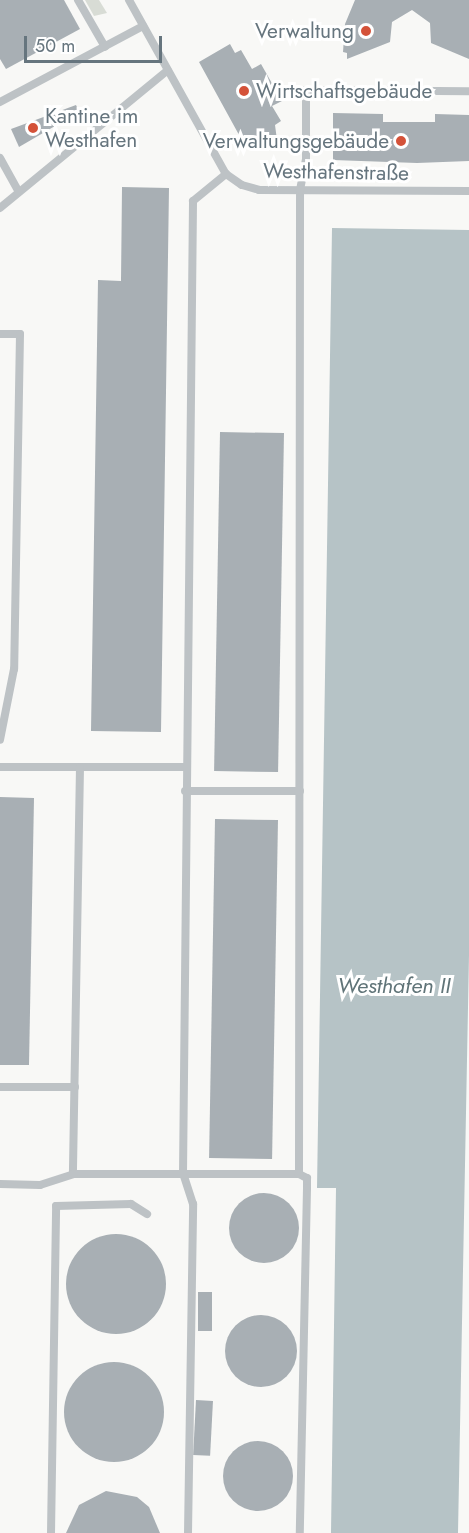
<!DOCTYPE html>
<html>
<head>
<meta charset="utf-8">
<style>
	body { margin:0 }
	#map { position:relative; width:469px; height:1533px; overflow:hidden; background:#f8f8f6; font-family:Jost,sans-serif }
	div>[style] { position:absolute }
	.green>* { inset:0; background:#d8dcd5 }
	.water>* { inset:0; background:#b6c3c6 }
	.building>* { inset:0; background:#a8afb4; transform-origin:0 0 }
	.round { border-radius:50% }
	.lane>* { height:8px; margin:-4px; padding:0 4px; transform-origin:4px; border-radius:4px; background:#bdc2c5 }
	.dots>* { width:16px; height:16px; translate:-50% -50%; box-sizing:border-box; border:3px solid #fff; border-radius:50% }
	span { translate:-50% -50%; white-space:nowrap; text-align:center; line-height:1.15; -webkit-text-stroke:6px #fff; paint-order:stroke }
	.poi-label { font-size:21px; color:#66757e }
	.right { translate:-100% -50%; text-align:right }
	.left { translate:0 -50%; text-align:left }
	.street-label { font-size:21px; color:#66757e }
	.water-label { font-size:22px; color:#607478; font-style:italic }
	.scale { position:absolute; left:24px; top:36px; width:138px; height:27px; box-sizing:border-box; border:3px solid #66757e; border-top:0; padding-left:8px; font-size:18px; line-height:21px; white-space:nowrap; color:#66757e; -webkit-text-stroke:4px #fff; paint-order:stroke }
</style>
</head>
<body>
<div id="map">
	<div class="green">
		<i style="clip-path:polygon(85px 0,99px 0,107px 13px,94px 16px)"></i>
	</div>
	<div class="water">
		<i style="clip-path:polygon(332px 228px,469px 230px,469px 955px,458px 1533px,331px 1533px,336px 1188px,317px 1188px)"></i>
	</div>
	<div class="building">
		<i style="clip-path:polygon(0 0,64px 0,80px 29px,6px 69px,0 59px)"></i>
		<i style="clip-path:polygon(355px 0,469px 0,469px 59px,431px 43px,430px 23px,412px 10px,392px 22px,390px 42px,347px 59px,347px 53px,343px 52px,345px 24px)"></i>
		<i style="clip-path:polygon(230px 44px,235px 53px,241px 50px,252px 69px,261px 64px,282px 101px,272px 106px,281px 121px,275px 125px,277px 140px,267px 149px,248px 142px,244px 144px,199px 62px)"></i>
		<i style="clip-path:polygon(76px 105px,79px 112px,19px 147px,11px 129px)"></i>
		<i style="clip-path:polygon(333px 113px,383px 114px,383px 122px,435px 122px,435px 114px,469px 115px,469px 161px,417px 163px,333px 160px)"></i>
		<i style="clip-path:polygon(122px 187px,169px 188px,161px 732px,91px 731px,98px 280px,121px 281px)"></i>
		<i style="left:220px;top:432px;width:64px;height:339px;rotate:1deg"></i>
		<i style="clip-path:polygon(0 797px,34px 798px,29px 1065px,0 1065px)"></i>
		<i style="left:215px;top:819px;width:63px;height:339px;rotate:1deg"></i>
		<i class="round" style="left:229px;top:1193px;width:70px;height:70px"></i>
		<i class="round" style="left:66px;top:1234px;width:100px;height:100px"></i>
		<i style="left:198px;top:1292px;width:14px;height:39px"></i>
		<i class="round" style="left:225px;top:1315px;width:72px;height:72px"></i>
		<i class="round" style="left:64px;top:1362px;width:100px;height:100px"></i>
		<i style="left:196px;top:1400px;width:17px;height:55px;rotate:3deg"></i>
		<i class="round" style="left:223px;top:1441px;width:70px;height:70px"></i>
		<i style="clip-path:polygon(106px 1491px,137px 1497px,149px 1507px,160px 1533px,66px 1533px,79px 1505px)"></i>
	</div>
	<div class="lane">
		<i style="left:78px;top:0;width:54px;rotate:60.1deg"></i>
		<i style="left:129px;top:0;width:199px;rotate:60.9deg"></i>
		<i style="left:226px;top:174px;width:19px;rotate:35deg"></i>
		<i style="left:242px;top:185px;width:18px;rotate:16deg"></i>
		<i style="left:259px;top:190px;width:210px;rotate:0.3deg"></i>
		<i style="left:0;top:102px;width:162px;rotate:-28deg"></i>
		<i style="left:0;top:158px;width:37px;rotate:61deg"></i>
		<i style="left:0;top:208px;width:217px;rotate:-39.4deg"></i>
		<i style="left:0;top:334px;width:20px"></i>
		<i style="left:20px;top:334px;width:335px;rotate:91deg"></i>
		<i style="left:14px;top:669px;width:72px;rotate:101.2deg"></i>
		<i style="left:0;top:767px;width:186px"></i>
		<i style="left:80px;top:767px;width:407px;rotate:91deg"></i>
		<i style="left:73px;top:1174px;width:226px"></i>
		<i style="left:299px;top:1174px;width:984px;rotate:-89.94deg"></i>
		<i style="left:300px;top:190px;width:31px;rotate:-79deg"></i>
		<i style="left:306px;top:160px;width:70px;rotate:-90deg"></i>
		<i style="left:306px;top:90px;width:163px;rotate:0.4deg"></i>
		<i style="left:185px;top:791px;width:115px"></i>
		<i style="left:0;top:1087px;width:75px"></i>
		<i style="left:299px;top:1174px;width:9px;rotate:27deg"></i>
		<i style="left:307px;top:1178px;width:10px;rotate:90deg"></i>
		<i style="left:307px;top:1188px;width:345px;rotate:91.2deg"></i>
		<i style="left:0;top:1184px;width:40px;rotate:1.4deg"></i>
		<i style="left:40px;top:1185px;width:35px;rotate:-18deg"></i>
		<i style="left:51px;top:1533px;width:327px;rotate:-89.1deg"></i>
		<i style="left:56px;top:1206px;width:75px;rotate:-1.5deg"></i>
		<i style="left:131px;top:1204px;width:19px;rotate:32deg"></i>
		<i style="left:188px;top:1533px;width:329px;rotate:-89.1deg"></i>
		<i style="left:193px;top:1204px;width:32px;rotate:-108deg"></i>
		<i style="left:183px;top:1174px;width:973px;rotate:-89.41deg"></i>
		<i style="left:193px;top:201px;width:43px;rotate:-39.3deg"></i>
	</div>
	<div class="dots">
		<i style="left:366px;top:31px;background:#d45239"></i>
		<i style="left:244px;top:91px;background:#d45239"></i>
		<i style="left:33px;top:128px;background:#d45239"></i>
		<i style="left:401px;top:141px;background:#d45239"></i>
	</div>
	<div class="poi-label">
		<span class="right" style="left:354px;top:31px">Verwaltung</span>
		<span class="left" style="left:256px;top:91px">Wirtschaftsgebäude</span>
		<span class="left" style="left:45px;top:128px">Kantine im<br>Westhafen</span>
		<span class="right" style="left:389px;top:141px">Verwaltungsgebäude</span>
	</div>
	<div class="street-label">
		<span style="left:336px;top:172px;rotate:1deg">Westhafenstraße</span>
	</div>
	<div class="water-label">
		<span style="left:394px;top:986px">Westhafen II</span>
	</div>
	<div class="scale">50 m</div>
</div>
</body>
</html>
